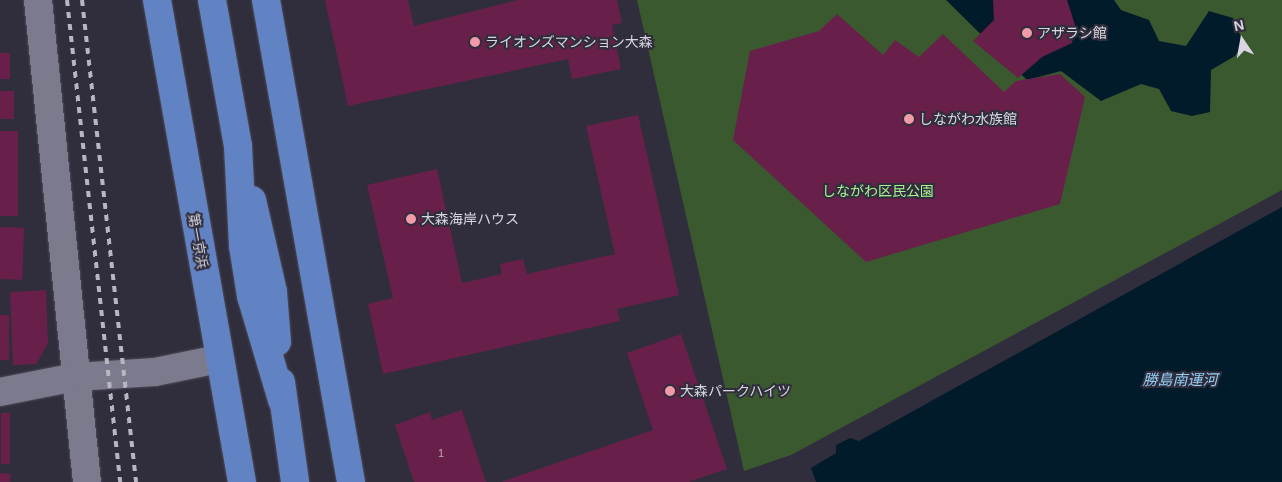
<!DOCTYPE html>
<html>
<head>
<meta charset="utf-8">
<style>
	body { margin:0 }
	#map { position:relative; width:1282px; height:482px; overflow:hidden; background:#302e3d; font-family:Arial,"Noto Sans JP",sans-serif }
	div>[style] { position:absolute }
	.green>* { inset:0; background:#3a592e }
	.water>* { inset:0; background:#021b2b }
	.building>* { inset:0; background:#68204a; transform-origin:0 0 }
	.roads { filter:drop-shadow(0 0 1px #4e4c59) drop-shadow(0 0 1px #4e4c59) }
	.street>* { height:28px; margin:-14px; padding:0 14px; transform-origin:14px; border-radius:14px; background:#7c7a8d }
	.highway>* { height:28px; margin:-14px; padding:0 14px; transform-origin:14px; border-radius:14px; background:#6283c3 }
	.rail>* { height:4px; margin-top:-2px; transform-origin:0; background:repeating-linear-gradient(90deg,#b7b6c1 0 6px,transparent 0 12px) }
	.dots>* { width:14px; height:14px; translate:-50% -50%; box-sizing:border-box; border:2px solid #302e3d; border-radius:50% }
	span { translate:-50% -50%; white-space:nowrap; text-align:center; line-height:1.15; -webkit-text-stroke:4px #302e3d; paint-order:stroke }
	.number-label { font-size:11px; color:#bca9bb }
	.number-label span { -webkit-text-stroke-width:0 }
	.poi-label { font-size:14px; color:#d8d7e1 }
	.left { translate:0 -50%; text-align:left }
	.park-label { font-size:14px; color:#abf092 }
	.street-label { font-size:14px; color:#d8d7e1 }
	.water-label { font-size:15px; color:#92cef8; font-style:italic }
	.north { position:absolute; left:1217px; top:15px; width:50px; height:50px; -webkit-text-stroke:4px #302e3d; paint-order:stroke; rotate:348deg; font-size:14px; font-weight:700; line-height:20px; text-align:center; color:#d8d7e1 }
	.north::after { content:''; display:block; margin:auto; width:18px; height:22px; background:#d8d7e1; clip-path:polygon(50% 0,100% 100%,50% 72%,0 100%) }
</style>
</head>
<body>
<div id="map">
	<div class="green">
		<i style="clip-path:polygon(637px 0,1282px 0,1282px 190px,791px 455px,744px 471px)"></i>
	</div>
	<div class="water">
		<i style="clip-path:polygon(946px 0,1114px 0,1121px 10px,1149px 20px,1159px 41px,1186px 46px,1209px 11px,1233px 18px,1243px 42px,1235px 56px,1211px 70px,1210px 112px,1192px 116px,1171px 111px,1159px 89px,1141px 84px,1101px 101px,1061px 71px,1027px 80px)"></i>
		<i style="clip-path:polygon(1282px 207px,1282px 482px,816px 482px,811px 468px,836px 453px,836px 445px,850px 438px,859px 441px)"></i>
	</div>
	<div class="building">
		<i style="clip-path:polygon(325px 0,408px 0,414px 26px,518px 0,617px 0,622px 23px,612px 25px,621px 69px,572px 79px,568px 59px,348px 106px)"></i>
		<i style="clip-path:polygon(993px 0,1067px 0,1075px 25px,1072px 43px,1042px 57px,1018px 78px,973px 41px,994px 20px)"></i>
		<i style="clip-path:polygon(837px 14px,883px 55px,895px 40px,919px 57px,943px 34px,1004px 92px,1016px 81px,1060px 74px,1085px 97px,1060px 204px,866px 262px,733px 140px,750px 51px,819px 31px)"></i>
		<i style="left:0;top:53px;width:10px;height:26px"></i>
		<i style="left:0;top:91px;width:14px;height:28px"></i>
		<i style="clip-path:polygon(638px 115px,679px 295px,617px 309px,620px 321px,383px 374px,368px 304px,393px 298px,367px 185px,437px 169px,462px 283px,502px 274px,500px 264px,523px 259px,527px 274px,615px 254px,586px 126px)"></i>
		<i style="left:0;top:131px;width:18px;height:85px"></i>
		<i style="left:0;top:227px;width:24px;height:52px;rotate:2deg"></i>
		<i style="clip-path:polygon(46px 290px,48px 344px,36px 364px,13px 365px,10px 292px)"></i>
		<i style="left:9px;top:315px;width:45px;height:9px;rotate:90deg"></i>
		<i style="clip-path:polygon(681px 334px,727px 469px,688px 482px,501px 482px,653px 430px,627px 353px)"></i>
		<i style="clip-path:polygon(462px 410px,486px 482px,414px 482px,395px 425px,430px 412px,432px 420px)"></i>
		<i style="left:1px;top:413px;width:9px;height:51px"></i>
		<i style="left:0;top:473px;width:11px;height:9px;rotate:5deg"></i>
	</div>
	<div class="roads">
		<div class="street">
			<i style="left:38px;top:0;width:484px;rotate:84.2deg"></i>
			<i style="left:0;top:392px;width:77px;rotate:-11.2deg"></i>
			<i style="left:76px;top:377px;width:79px;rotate:-3.6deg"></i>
			<i style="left:155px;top:372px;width:65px;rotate:-11.5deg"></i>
		</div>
		<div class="highway">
			<i style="left:157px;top:0;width:489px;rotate:80deg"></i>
			<i style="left:212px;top:0;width:148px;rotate:79.9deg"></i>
			<i style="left:238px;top:146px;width:100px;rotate:87.1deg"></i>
			<i style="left:243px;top:246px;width:51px;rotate:80.9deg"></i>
			<i style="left:251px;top:296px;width:109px;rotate:73.4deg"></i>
			<i style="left:266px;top:0;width:489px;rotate:80deg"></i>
			<i style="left:252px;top:200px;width:94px;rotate:77.1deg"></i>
			<i style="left:273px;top:292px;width:50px;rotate:85.4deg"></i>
			<i style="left:281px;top:382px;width:101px;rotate:82deg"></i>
		</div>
	</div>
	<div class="rail">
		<i style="left:67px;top:0;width:485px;rotate:83.7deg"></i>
		<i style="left:82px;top:0;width:485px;rotate:83.6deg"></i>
	</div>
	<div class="dots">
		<i style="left:1027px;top:33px;background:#f39aa8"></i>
		<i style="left:475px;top:42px;background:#f39aa8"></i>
		<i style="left:909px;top:119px;background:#f39aa8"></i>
		<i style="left:411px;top:219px;background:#f39aa8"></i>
		<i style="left:670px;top:391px;background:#f39aa8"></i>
	</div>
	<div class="number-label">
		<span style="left:441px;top:453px">1</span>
	</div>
	<div class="poi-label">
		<span class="left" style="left:1037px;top:33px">アザラシ館</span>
		<span class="left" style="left:485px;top:42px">ライオンズマンション大森</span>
		<span class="left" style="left:919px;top:119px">しながわ水族館</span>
		<span class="left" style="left:421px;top:219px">大森海岸ハウス</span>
		<span class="left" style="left:680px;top:391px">大森パークハイツ</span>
	</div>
	<div class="park-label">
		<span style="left:878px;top:191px">しながわ区民公園</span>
	</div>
	<div class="street-label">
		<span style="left:198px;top:241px;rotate:80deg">第一京浜</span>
	</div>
	<div class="water-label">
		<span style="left:1180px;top:380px">勝島南運河</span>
	</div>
	<div class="north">N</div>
</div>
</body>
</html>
